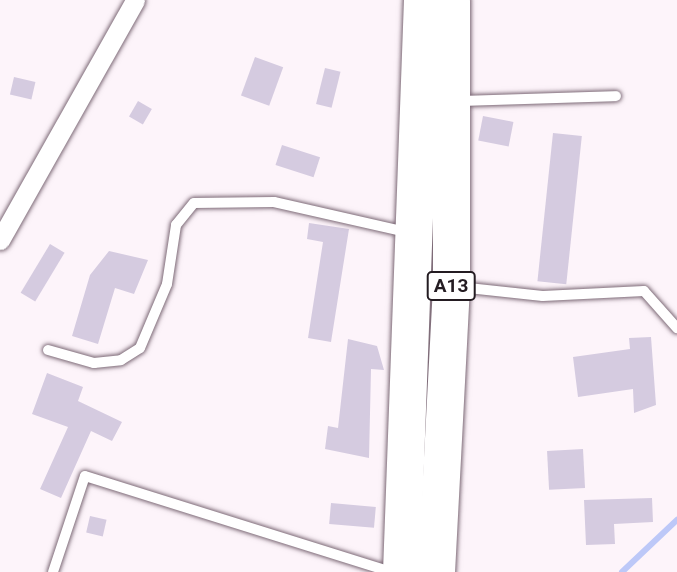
<!DOCTYPE html>
<html>
<head>
<meta charset="utf-8">
<style>
	body { margin:0 }
	#map { position:relative; width:677px; height:572px; overflow:hidden; background:#fdf4fa; font-family:Roboto,sans-serif }
	div>[style] { position:absolute }
	.stream>* { height:6px; margin:-3px; padding:0 3px; transform-origin:3px; border-radius:3px; background:#bdc8f8 }
	.building>* { inset:0; background:#d5cbe0; transform-origin:0 0 }
	.roads { filter:drop-shadow(0 0 2px #7d6a77) drop-shadow(0 0 2px #7d6a77) }
	.lane>* { height:10px; margin:-5px; padding:0 5px; transform-origin:5px; border-radius:5px; background:#fff }
	.street>* { height:19px; margin:-9.5px; padding:0 9.5px; transform-origin:9.5px; border-radius:9.5px; background:#fff }
	.highway>* { height:37px; margin:-18.5px; padding:0 18.5px; transform-origin:18.5px; border-radius:18.5px; background:#fff }
	span { translate:-50% -50%; white-space:nowrap; text-align:center; line-height:1.15; -webkit-text-stroke:6px #fff; paint-order:stroke }
	.shield-label span { padding:2px 5px; background:#fff; border:2px solid; border-radius:5px; -webkit-text-stroke-width:0 }
	.shield-label { font-size:19px; color:#241c22; font-weight:700 }
</style>
</head>
<body>
<div id="map">
	<div class="stream">
		<i style="left:622px;top:572px;width:76px;rotate:-43.4deg"></i>
	</div>
	<div class="building">
		<i style="left:255px;top:57px;width:30px;height:41px;rotate:20deg"></i>
		<i style="left:325px;top:68px;width:16px;height:37px;rotate:14deg"></i>
		<i style="left:14px;top:77px;width:22px;height:18px;rotate:13deg"></i>
		<i style="left:138px;top:101px;width:16px;height:18px;rotate:30deg"></i>
		<i style="left:483px;top:116px;width:31px;height:25px;rotate:11deg"></i>
		<i style="left:553px;top:133px;width:29px;height:149px;rotate:6deg"></i>
		<i style="left:282px;top:145px;width:40px;height:21px;rotate:18deg"></i>
		<i style="clip-path:polygon(309px 223px,349px 229px,331px 342px,308px 338px,323px 242px,307px 239px)"></i>
		<i style="left:50px;top:244px;width:17px;height:57px;rotate:31deg"></i>
		<i style="clip-path:polygon(109px 251px,148px 260px,134px 294px,115px 288px,98px 344px,72px 336px,90px 275px)"></i>
		<i style="clip-path:polygon(651px 337px,656px 405px,634px 413px,633px 389px,578px 397px,573px 357px,630px 349px,629px 338px)"></i>
		<i style="clip-path:polygon(348px 339px,377px 346px,384px 370px,371px 369px,369px 458px,325px 449px,328px 426px,338px 428px)"></i>
		<i style="clip-path:polygon(47px 373px,83px 387px,78px 401px,122px 422px,112px 441px,91px 431px,61px 498px,40px 489px,68px 427px,32px 414px)"></i>
		<i style="left:583px;top:449px;width:39px;height:36px;rotate:87deg"></i>
		<i style="clip-path:polygon(652px 498px,653px 522px,614px 524px,615px 544px,586px 545px,584px 500px)"></i>
		<i style="left:331px;top:503px;width:45px;height:21px;rotate:5deg"></i>
		<i style="left:90px;top:516px;width:17px;height:17px;rotate:13deg"></i>
	</div>
	<div class="roads">
		<div class="lane">
			<i style="left:458px;top:101px;width:158px;rotate:-1.8deg"></i>
			<i style="left:459px;top:287px;width:84px;rotate:6.1deg"></i>
			<i style="left:543px;top:296px;width:101px;rotate:-2.8deg"></i>
			<i style="left:644px;top:291px;width:50px;rotate:48.3deg"></i>
			<i style="left:48px;top:350px;width:48px;rotate:15.8deg"></i>
			<i style="left:94px;top:363px;width:27px;rotate:-6deg"></i>
			<i style="left:121px;top:360px;width:22px;rotate:-32deg"></i>
			<i style="left:140px;top:348px;width:69px;rotate:-67.1deg"></i>
			<i style="left:167px;top:284px;width:60px;rotate:-81.3deg"></i>
			<i style="left:176px;top:225px;width:28px;rotate:-51deg"></i>
			<i style="left:194px;top:203px;width:80px;rotate:-0.7deg"></i>
			<i style="left:274px;top:202px;width:135px;rotate:12.8deg"></i>
			<i style="left:53px;top:572px;width:101px;rotate:-71.6deg"></i>
			<i style="left:85px;top:476px;width:322px;rotate:17.4deg"></i>
		</div>
		<div class="street">
			<i style="left:0;top:240px;width:275px;rotate:-60.6deg"></i>
		</div>
		<div class="highway">
			<i style="left:401px;top:572px;width:572px;rotate:-87.9deg"></i>
			<i style="left:436px;top:572px;width:286px;rotate:-87deg"></i>
			<i style="left:451px;top:286px;width:286px;rotate:-90deg"></i>
		</div>
	</div>
	<div class="shield-label">
		<span style="left:451px;top:286px">A13</span>
	</div>
</div>
</body>
</html>
